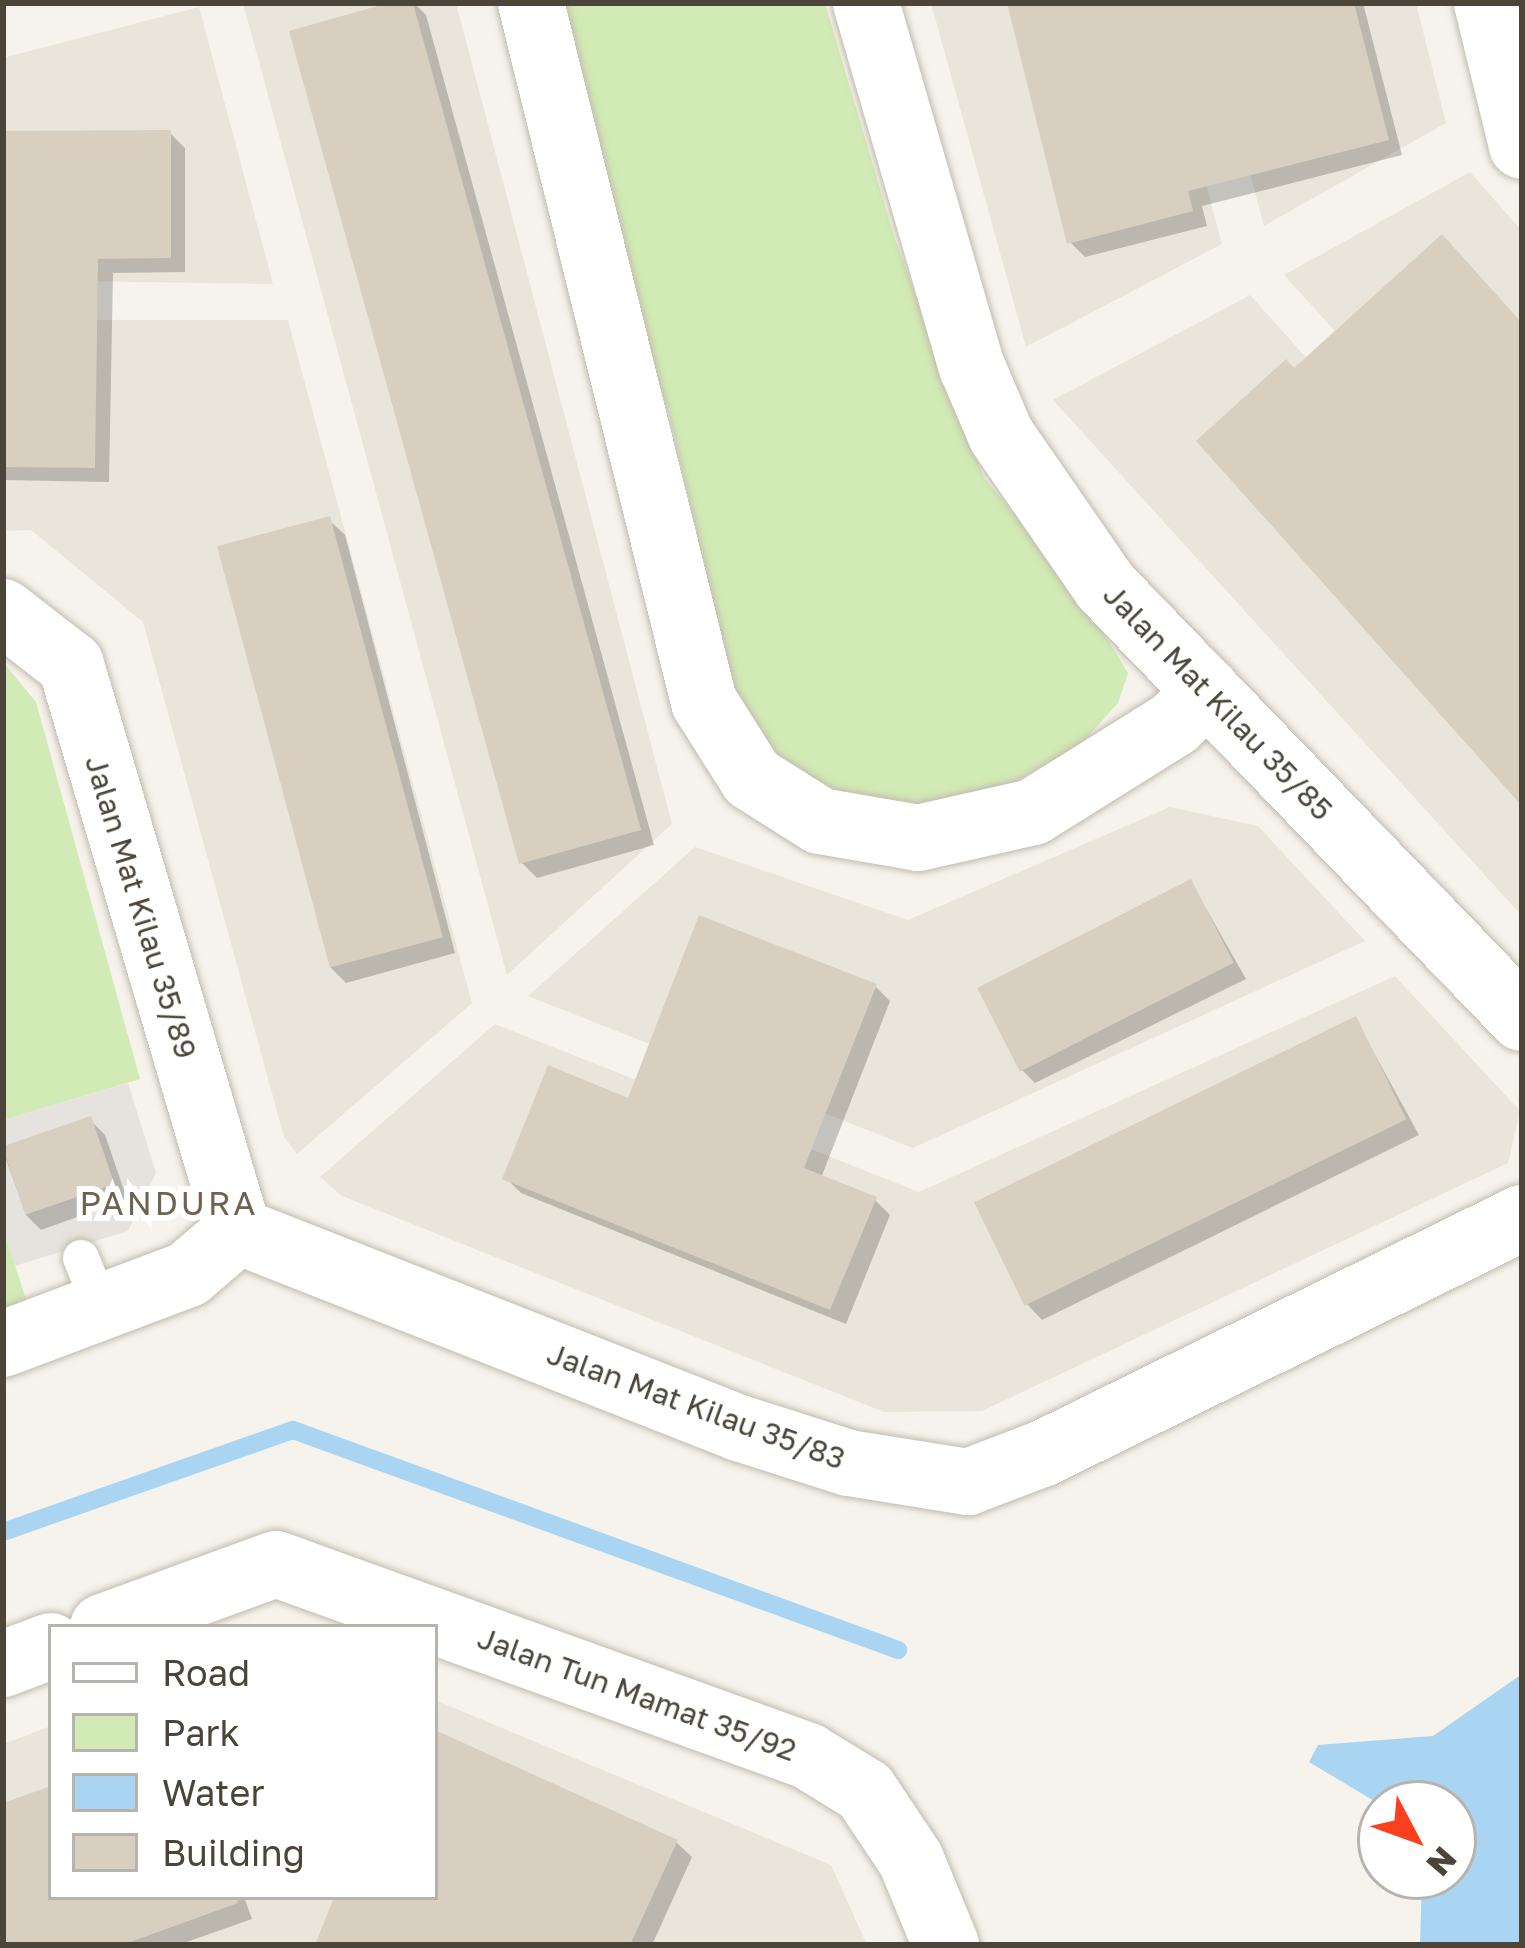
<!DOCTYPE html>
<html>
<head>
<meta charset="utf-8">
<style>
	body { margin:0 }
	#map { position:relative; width:1525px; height:1948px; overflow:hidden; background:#f6f3ec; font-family:"Golos Text",sans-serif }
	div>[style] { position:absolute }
	.residential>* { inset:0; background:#eae5da }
	.industrial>* { inset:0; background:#e6e2dd }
	.green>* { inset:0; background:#d2eab5 }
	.water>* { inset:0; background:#a9d4f2 }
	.shadow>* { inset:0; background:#0003 }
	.stream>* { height:18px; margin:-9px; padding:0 9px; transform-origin:9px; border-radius:9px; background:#a9d4f2 }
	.building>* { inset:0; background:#d8cfc1; transform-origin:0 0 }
	.roads { filter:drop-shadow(0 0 3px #c2bbae) drop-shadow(0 0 3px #c2bbae) }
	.lane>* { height:36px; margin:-18px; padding:0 18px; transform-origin:18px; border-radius:18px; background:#fff }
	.street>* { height:66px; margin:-33px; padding:0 33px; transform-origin:33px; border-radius:33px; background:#fff }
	span { translate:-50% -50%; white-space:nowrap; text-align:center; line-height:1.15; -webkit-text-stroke:12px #fff; paint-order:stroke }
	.street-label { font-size:30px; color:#4b4439 }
	.neighbourhood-label { font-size:33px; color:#6e6250; letter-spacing:3px }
	.frame { position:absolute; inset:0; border:6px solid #4b4439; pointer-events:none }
	.legend { position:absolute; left:48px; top:1624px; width:390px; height:276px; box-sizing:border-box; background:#fff; border:3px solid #b7b4b0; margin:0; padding:15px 21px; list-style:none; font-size:36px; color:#4b4439 }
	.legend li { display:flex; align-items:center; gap:24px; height:60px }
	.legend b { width:60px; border:3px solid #b7b4b0 }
	.north { position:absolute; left:1357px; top:1780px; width:120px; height:120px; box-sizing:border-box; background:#fff; border:3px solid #b7b4b0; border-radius:50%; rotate:131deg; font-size:33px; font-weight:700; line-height:48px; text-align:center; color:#4b4439 }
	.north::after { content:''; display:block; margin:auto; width:42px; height:54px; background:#fc3f1d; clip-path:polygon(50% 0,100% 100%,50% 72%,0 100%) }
</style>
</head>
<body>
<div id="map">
	<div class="residential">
		<i style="clip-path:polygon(243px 3px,456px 3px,672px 824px,507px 975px)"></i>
		<i style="clip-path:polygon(931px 3px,1157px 3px,1222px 244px,1026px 347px)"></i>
		<i style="clip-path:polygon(1204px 3px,1416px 3px,1446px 123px,1264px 226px)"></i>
		<i style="clip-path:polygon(199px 7px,273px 284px,3px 280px,3px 58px)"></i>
		<i style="clip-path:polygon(1470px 172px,1522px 231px,1522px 537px,1284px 275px)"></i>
		<i style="clip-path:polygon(1250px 295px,1522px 598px,1522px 916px,1053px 400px)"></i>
		<i style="clip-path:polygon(3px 320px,288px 320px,472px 1003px,297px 1154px,284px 1137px,143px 622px,31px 530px,3px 531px)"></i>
		<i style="clip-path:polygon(1170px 807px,1258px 826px,1365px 941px,913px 1148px,528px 996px,695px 847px,908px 920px)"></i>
		<i style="clip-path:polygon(1395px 976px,1520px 1111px,1508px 1163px,982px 1411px,884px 1412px,342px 1196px,320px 1177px,495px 1024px,919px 1192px)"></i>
		<i style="clip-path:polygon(435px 1700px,831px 1865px,867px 1945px,3px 1945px,3px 1744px,51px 1726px,51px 1897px,435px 1897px)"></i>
	</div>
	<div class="industrial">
		<i style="clip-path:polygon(128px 1083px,156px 1173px,128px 1231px,15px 1266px,3px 1229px,3px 1120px)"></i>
	</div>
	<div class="green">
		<i style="clip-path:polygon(561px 3px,825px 3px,895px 239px,984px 478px,1072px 581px,1128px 673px,1118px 703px,1081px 744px,999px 791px,906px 815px,832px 798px,774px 760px,737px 702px,670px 418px,615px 247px)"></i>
		<i style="clip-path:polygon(3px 662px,36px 702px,140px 1079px,3px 1120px)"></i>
		<i style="clip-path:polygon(3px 1229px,27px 1302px,3px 1311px)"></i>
	</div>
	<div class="water">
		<i style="clip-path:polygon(1522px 1674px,1522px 1945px,1420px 1945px,1422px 1876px,1453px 1876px,1453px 1804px,1381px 1805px,1309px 1762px,1318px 1745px,1433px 1736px)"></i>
	</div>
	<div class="shadow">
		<i style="clip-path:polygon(399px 3px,414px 3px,426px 15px,654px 845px,537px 878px,521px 862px)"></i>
		<i style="clip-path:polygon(1010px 3px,1363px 3px,1402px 155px,1202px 206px,1207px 226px,1085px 257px,1070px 242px)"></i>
		<i style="clip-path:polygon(170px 133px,185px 148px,185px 272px,113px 273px,109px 482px,3px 480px,3px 134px)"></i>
		<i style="clip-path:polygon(329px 520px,345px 535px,455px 953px,346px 983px,331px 968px)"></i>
		<i style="clip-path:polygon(1191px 882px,1246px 979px,1035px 1083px,1020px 1068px)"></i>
		<i style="clip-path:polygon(875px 986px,890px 1001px,821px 1178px,875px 1200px,890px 1215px,846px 1324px,521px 1193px,506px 1178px,630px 1102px)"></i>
		<i style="clip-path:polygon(1356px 1020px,1419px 1135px,1042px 1320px,1027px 1304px)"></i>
		<i style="clip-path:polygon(90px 1120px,105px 1135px,127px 1199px,41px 1230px,26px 1215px,3px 1151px)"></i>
		<i style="clip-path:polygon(435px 1733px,676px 1842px,692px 1857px,652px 1945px,318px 1945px,337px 1897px,435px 1897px)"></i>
		<i style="clip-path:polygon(51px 1790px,51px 1897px,244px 1897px,252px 1919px,178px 1945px,3px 1945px,3px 1807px)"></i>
	</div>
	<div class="stream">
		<i style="left:3px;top:1532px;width:307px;rotate:-19.4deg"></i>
		<i style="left:293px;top:1430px;width:644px;rotate:19.98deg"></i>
	</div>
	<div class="building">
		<i style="clip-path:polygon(388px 3px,413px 3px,641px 830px,519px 864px,289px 31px)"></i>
		<i style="clip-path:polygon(1007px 3px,1354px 3px,1389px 140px,1188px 191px,1193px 211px,1067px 244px)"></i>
		<i style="clip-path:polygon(171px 130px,171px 258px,98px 259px,95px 468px,3px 467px,3px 131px)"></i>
		<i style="clip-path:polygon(1442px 234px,1522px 323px,1522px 806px,1196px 441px,1286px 359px,1294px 368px)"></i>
		<i style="left:330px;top:516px;width:436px;height:117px;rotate:75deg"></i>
		<i style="left:1191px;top:879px;width:94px;height:240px;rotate:63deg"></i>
		<i style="clip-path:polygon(699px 915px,877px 984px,804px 1168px,877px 1197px,830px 1310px,502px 1179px,548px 1065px,628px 1098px)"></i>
		<i style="left:1356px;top:1016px;width:115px;height:425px;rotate:64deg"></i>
		<i style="left:91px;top:1116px;width:72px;height:94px;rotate:71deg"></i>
		<i style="clip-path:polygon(435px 1730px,678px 1840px,630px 1945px,315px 1945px,334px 1897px,435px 1897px)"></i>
		<i style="clip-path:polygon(51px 1786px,51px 1897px,237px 1897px,238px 1903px,122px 1945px,3px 1945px,3px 1803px)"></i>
	</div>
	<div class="roads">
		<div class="lane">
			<i style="left:81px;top:1258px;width:53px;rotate:67.8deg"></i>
		</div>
		<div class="street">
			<i style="left:531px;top:3px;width:720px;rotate:76.1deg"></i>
			<i style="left:704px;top:702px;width:90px;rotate:57.7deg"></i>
			<i style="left:752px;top:778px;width:80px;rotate:32.3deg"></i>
			<i style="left:820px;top:821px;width:99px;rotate:9.8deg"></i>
			<i style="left:918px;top:838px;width:118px;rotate:-12.7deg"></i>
			<i style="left:1033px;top:812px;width:166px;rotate:-32deg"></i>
			<i style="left:1174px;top:724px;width:47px;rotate:-45deg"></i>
			<i style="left:866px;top:3px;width:379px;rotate:73.8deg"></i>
			<i style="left:972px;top:367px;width:74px;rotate:66.9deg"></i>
			<i style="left:1001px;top:435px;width:185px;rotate:55.4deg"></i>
			<i style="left:1106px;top:587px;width:599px;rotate:46.01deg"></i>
			<i style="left:1487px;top:3px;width:147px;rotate:76.2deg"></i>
			<i style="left:3px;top:612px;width:86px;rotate:37.9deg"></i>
			<i style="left:71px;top:665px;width:590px;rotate:73.56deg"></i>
			<i style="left:3px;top:1344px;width:198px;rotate:-20.7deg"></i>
			<i style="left:188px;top:1274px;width:66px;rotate:-40.7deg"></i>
			<i style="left:238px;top:1231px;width:538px;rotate:21.47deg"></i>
			<i style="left:739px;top:1428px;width:115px;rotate:17.7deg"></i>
			<i style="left:849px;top:1463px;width:121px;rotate:9.1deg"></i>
			<i style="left:968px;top:1482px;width:81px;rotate:-20.9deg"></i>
			<i style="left:1044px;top:1453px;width:533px;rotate:-26.18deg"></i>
			<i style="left:103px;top:1627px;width:184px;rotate:-20deg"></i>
			<i style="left:276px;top:1564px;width:566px;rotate:19.84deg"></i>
			<i style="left:808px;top:1756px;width:67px;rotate:31.6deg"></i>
			<i style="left:865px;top:1791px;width:83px;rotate:56.3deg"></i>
			<i style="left:911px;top:1860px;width:92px;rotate:67.6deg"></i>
			<i style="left:3px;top:1664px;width:51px;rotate:-20.6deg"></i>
		</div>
	</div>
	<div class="street-label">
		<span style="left:1218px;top:702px;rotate:46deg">Jalan Mat Kilau 35/85</span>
		<span style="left:141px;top:907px;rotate:73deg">Jalan Mat Kilau 35/89</span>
		<span style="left:696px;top:1406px;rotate:20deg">Jalan Mat Kilau 35/83</span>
		<span style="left:637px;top:1694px;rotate:20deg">Jalan Tun Mamat 35/92</span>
	</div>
	<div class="neighbourhood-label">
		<span style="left:169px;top:1203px">PANDURA</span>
	</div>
	<div class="frame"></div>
	<ul class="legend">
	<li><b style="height:15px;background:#fff"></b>Road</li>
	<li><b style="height:33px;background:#d2eab5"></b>Park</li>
	<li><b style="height:33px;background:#a9d4f2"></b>Water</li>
	<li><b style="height:33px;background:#d8cfc1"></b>Building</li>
	</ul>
	<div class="north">N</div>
</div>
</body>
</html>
